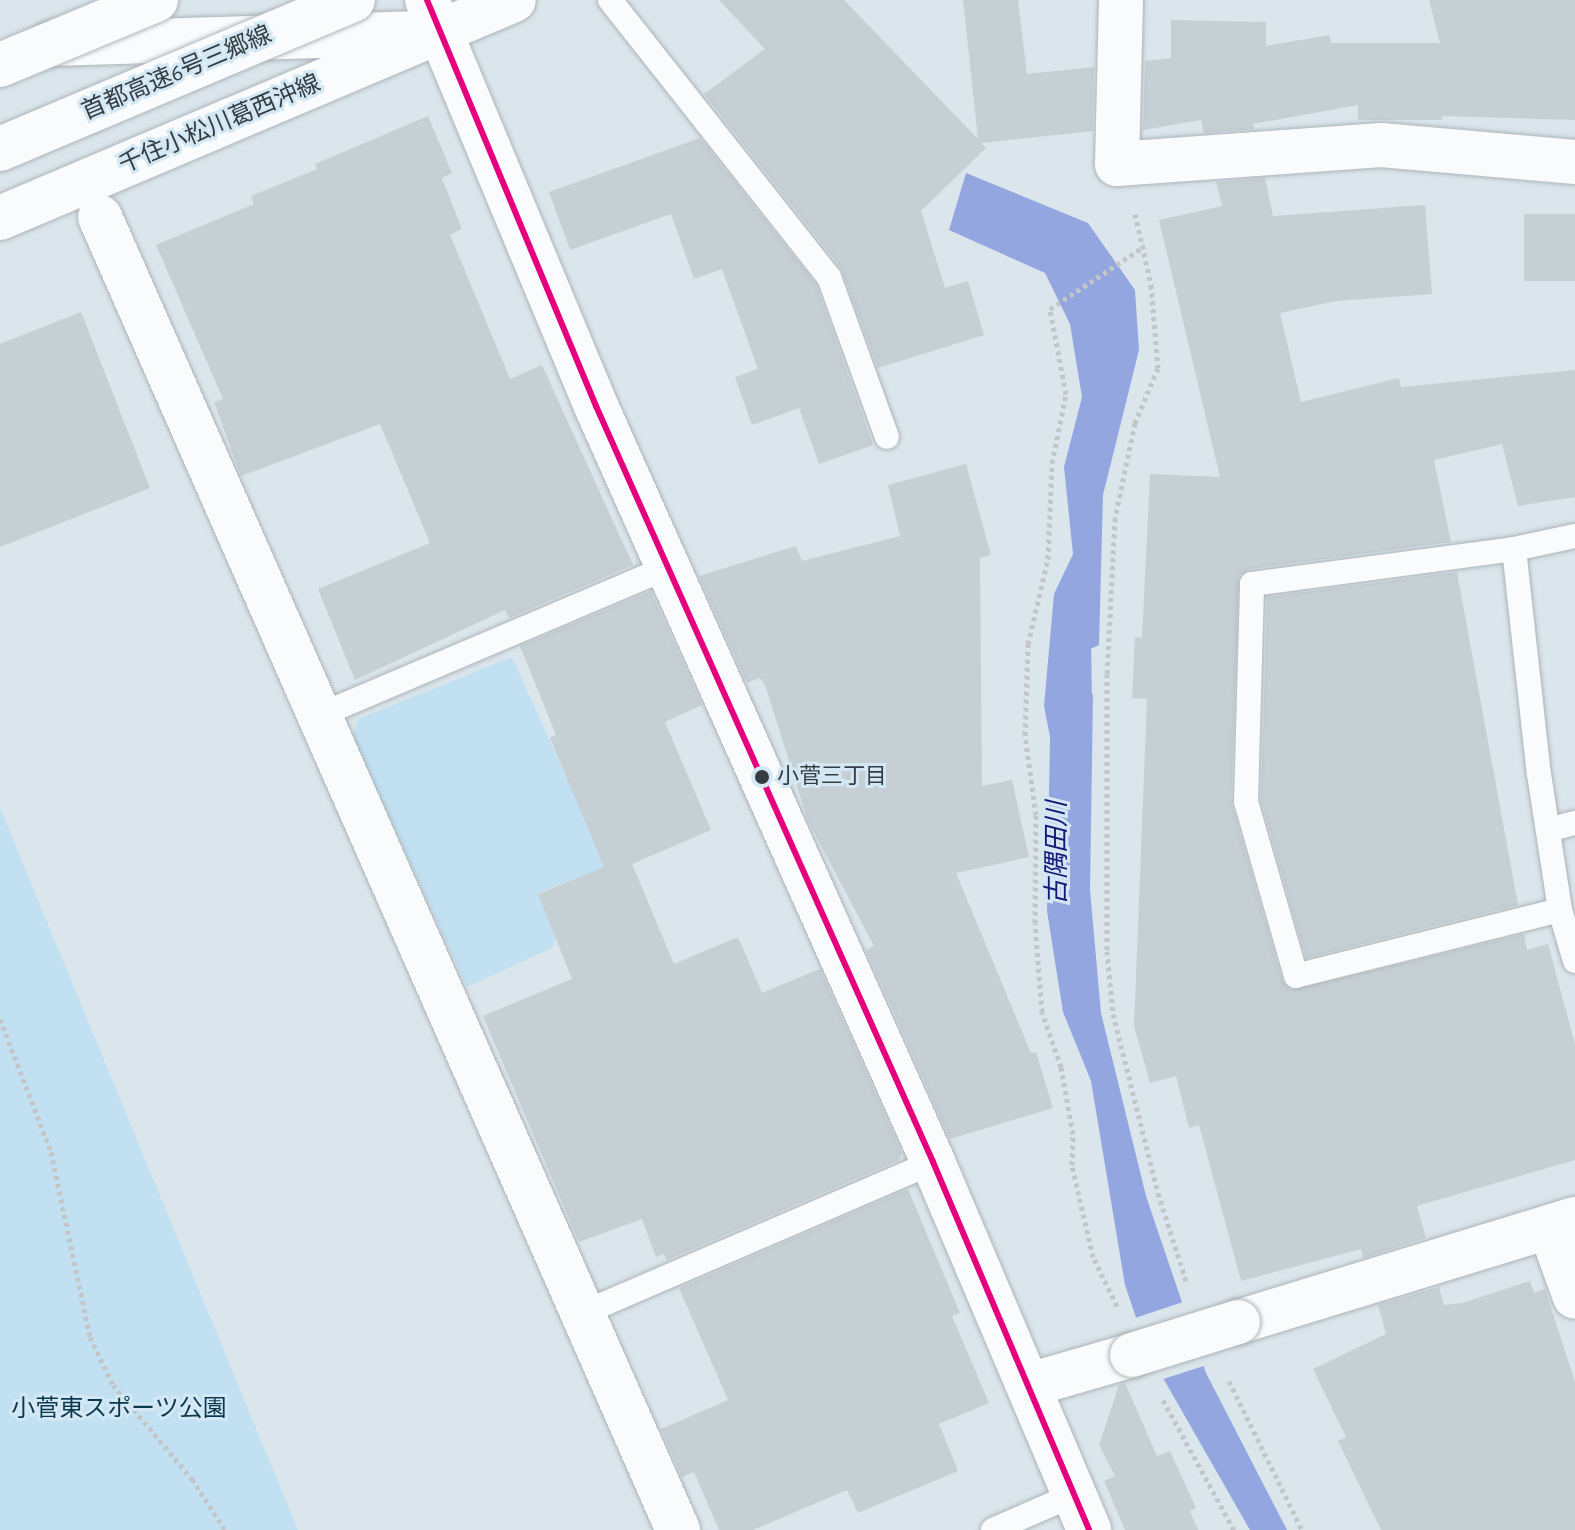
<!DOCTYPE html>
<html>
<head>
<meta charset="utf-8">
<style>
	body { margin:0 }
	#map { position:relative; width:1575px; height:1530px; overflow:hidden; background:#dbe6ec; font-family:"Alegreya Sans","Noto Sans JP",sans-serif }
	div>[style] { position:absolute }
	.green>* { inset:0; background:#c1e0f2 }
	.water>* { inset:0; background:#94a6df }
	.pier>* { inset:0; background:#dbe6ec }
	.stream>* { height:18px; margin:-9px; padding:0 9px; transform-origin:9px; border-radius:9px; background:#94a6df }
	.building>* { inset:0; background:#c6cfd3; transform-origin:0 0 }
	.path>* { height:5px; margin-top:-2.5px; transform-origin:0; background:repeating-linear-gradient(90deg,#c3c6c9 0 4px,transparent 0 8px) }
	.roads { filter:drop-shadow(0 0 2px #acb4b9) drop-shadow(0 0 2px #acb4b9) }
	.service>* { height:24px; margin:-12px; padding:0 12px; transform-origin:12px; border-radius:12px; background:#fafbfc }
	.minor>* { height:44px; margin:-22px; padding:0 22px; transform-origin:22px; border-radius:22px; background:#fafbfc }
	.primary>* { height:44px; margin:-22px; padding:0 22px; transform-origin:22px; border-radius:22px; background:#fafbfc }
	.bridges { filter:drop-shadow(0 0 2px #acb4b9) drop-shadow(0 0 2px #acb4b9) }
	.minor-bridge>* { height:44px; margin:-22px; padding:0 22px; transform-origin:22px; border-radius:22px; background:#fafbfc }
	.motorway-bridge>* { height:44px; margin:-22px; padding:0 22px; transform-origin:22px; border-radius:22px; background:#fafbfc }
	.bus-1>* { height:6px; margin:-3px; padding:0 3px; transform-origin:3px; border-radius:3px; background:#e5007d }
	.dots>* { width:22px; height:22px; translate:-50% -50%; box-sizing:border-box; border:4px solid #d3e8f4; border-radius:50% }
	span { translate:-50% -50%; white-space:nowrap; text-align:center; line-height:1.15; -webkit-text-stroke:6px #d3e8f4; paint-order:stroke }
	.bus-label { font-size:22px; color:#343c41 }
	.left { translate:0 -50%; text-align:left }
	.street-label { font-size:24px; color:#343c41 }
	.park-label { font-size:24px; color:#0a384e }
	.water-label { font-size:26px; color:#171876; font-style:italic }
</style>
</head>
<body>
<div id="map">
	<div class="green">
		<i style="clip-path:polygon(512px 657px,572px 790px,632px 863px,634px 875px,583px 896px,575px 879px,538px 893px,556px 939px,552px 948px,467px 987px,353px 737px,358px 719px)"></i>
		<i style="clip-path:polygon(0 808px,298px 1530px,0 1530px)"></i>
	</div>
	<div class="water">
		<i style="clip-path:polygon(966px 173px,1088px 223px,1135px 290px,1139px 350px,1103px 495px,1099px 645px,1082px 653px,1083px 683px,1093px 695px,1090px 890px,1101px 1013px,1146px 1196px,1206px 1373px,1287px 1530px,1250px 1530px,1147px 1350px,1125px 1285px,1091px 1081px,1063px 1012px,1047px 911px,1050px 737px,1044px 706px,1054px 594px,1073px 554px,1064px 467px,1082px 397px,1070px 324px,1045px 273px,949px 230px)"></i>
	</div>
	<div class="pier">
		<i style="clip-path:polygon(1186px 1301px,1207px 1365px,1160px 1380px,1132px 1319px)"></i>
	</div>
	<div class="stream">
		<i style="left:1082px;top:635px;width:70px;rotate:89.2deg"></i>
	</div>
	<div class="building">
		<i style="clip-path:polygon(719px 0,844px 0,978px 139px,963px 0,1018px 0,1027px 74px,1094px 67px,1093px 131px,982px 143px,986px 148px,921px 211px,945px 288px,968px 281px,984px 335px,878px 368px,841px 268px,704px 94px,765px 49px)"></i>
		<i style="clip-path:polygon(1429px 0,1575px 0,1575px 120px,1442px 116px,1442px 120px,1358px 120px,1358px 105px,1253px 124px,1254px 129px,1204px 133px,1201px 120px,1143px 130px,1145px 61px,1171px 58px,1171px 20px,1266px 22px,1266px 46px,1329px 35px,1331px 43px,1440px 43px)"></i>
		<i style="clip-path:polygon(428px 116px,452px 173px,442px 178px,462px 229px,450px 235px,510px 379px,542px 365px,633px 565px,509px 618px,505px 610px,355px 680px,318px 589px,430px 543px,380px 424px,241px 476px,214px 402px,223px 399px,156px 245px,254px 204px,251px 196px,317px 169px,315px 164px)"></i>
		<i style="clip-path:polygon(700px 138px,816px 284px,873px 445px,819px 464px,799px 408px,752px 425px,735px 377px,758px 369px,722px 269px,694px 279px,671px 214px,570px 250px,549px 192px)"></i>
		<i style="clip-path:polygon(1265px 178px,1273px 216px,1425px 205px,1432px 294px,1337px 301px,1280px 313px,1301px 402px,1399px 378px,1401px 387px,1575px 370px,1575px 497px,1518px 506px,1502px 444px,1434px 460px,1451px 542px,1250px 569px,1239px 576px,1231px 802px,1282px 980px,1291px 990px,1524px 934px,1527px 950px,1548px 944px,1575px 1044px,1575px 1160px,1417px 1206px,1426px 1238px,1363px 1258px,1361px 1249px,1241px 1281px,1199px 1125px,1189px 1128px,1176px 1076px,1150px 1083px,1134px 1026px,1147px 699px,1132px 698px,1135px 637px,1142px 638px,1150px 474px,1220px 477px,1159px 220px,1222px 206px,1216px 182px)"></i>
		<i style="left:1575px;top:214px;width:67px;height:51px;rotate:90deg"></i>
		<i style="clip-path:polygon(81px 312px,150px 488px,0 547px,0 344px)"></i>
		<i style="clip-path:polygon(966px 464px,991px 555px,980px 558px,982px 786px,1012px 780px,1029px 857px,956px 873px,1031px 1053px,1036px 1052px,1053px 1108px,950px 1139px,866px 950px,874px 946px,808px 821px,765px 685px,760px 678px,747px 683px,699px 576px,796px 546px,802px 561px,900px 536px,888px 485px)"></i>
		<i style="clip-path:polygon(1457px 572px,1518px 905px,1306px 958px,1261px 800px,1267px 597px)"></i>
		<i style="clip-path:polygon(651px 591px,702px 705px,665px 722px,711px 830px,632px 864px,674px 964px,738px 937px,762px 993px,820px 969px,902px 1153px,899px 1160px,667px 1260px,664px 1254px,656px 1257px,642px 1219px,579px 1242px,483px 1016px,572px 979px,538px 894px,604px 867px,550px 738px,556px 735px,520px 646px)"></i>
		<i style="clip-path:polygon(908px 1189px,960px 1313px,952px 1316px,989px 1403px,939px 1424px,958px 1471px,858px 1513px,847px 1490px,753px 1530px,719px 1530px,694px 1472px,682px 1477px,661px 1429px,728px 1400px,679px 1288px)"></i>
		<i style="clip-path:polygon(1530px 1281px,1534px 1293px,1545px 1289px,1575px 1382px,1575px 1530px,1381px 1530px,1338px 1441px,1346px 1437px,1313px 1369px,1386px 1334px,1378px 1305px,1439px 1287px,1444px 1305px,1462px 1303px)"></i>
		<i style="clip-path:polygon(1125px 1383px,1157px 1456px,1170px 1451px,1196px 1508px,1190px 1511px,1198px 1530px,1125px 1530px,1104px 1481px,1115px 1476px,1099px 1445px,1119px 1385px)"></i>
	</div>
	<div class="path">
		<i style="left:1135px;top:214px;width:73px;rotate:77.3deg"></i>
		<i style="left:1151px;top:285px;width:83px;rotate:85.2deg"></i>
		<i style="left:1158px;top:368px;width:60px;rotate:112.7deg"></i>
		<i style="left:1135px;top:423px;width:97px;rotate:101.9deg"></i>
		<i style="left:1115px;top:518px;width:156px;rotate:92.9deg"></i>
		<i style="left:1107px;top:674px;width:277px;rotate:90deg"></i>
		<i style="left:1107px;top:951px;width:63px;rotate:84.6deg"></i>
		<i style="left:1113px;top:1014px;width:185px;rotate:75.9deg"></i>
		<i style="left:1158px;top:1193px;width:96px;rotate:72.3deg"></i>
		<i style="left:0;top:1019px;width:142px;rotate:69deg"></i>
		<i style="left:51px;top:1152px;width:189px;rotate:78.1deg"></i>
		<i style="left:90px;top:1337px;width:53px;rotate:64.4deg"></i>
		<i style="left:113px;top:1385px;width:123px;rotate:50deg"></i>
		<i style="left:192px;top:1479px;width:61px;rotate:57.1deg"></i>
		<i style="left:1117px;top:1306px;width:55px;rotate:-116.1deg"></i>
		<i style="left:1093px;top:1257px;width:94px;rotate:-102.9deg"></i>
		<i style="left:1072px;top:1165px;width:31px;rotate:-88deg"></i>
		<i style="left:1073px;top:1134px;width:68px;rotate:-100.2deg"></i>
		<i style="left:1061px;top:1067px;width:58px;rotate:-109.1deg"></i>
		<i style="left:1042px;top:1012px;width:89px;rotate:-94.5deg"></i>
		<i style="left:1035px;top:923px;width:108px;rotate:-89.5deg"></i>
		<i style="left:1036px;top:815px;width:81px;rotate:-97.8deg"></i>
		<i style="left:1025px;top:735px;width:91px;rotate:-88.1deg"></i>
		<i style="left:1028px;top:644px;width:87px;rotate:-76.8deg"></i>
		<i style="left:1048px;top:559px;width:96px;rotate:-87.6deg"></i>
		<i style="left:1052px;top:463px;width:70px;rotate:-78.5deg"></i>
		<i style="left:1066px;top:394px;width:86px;rotate:-100.7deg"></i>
		<i style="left:1050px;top:309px;width:114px;rotate:-33.6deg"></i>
		<i style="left:1229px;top:1381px;width:166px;rotate:63.9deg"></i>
		<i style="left:1163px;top:1400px;width:148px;rotate:61.4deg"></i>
	</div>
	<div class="roads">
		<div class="service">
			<i style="left:610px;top:0;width:353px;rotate:51.7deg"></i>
			<i style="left:829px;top:277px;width:170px;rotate:70.1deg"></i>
			<i style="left:1514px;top:549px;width:226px;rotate:83.7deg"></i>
			<i style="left:1539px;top:774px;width:138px;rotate:81.2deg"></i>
			<i style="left:1560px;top:910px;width:53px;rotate:73.6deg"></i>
			<i style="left:320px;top:715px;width:378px;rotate:-23deg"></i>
			<i style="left:1548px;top:830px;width:28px;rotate:-15deg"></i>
			<i style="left:1560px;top:910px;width:272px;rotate:166deg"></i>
			<i style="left:1296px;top:976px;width:181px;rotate:-106deg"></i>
			<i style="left:1246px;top:802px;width:218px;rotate:-88.4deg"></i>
			<i style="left:1252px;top:584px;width:264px;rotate:-7.6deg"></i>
			<i style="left:1514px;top:549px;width:62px;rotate:-12deg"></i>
			<i style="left:583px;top:1313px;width:381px;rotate:-23.3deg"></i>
			<i style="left:993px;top:1530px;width:87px;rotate:-23.6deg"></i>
		</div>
		<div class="minor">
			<i style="left:1121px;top:0;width:164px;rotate:91.4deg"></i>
			<i style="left:1117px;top:164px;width:265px;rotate:-4.1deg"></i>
			<i style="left:1381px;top:145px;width:195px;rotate:5deg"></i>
			<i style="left:100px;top:217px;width:1435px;rotate:66.24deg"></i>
			<i style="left:1550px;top:1228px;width:73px;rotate:70.1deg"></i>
			<i style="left:1238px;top:1322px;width:352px;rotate:-17deg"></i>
			<i style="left:1029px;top:1385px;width:107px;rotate:-16.2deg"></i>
		</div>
		<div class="primary">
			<i style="left:427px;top:0;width:440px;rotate:67.4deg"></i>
			<i style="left:596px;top:406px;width:828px;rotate:65.97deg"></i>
			<i style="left:933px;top:1162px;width:400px;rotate:67deg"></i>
			<i style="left:51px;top:44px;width:363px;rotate:-1.7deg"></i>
			<i style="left:0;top:218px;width:558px;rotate:-22.98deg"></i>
		</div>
	</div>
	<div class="bridges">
		<div class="minor-bridge">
			<i style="left:1132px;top:1355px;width:111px;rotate:-17.3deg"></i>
		</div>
		<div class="motorway-bridge">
			<i style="left:0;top:65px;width:169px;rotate:-22.6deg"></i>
			<i style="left:0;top:149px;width:383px;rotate:-22.9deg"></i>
		</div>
	</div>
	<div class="bus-1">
		<i style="left:427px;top:0;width:440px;rotate:67.4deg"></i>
		<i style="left:596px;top:406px;width:828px;rotate:65.97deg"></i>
		<i style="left:933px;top:1162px;width:400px;rotate:67deg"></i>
	</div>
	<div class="dots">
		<i style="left:762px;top:777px;background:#343c41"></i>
	</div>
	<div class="bus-label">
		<span class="left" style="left:777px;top:777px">小菅三丁目</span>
	</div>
	<div class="street-label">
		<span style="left:177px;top:74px;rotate:-23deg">首都高速6号三郷線</span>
		<span style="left:220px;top:125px;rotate:-23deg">千住小松川葛西沖線</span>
	</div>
	<div class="park-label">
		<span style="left:119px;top:1410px">小菅東スポーツ公園</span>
	</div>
	<div class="water-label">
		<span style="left:1058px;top:853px;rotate:-90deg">古隅田川</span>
	</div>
</div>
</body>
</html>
